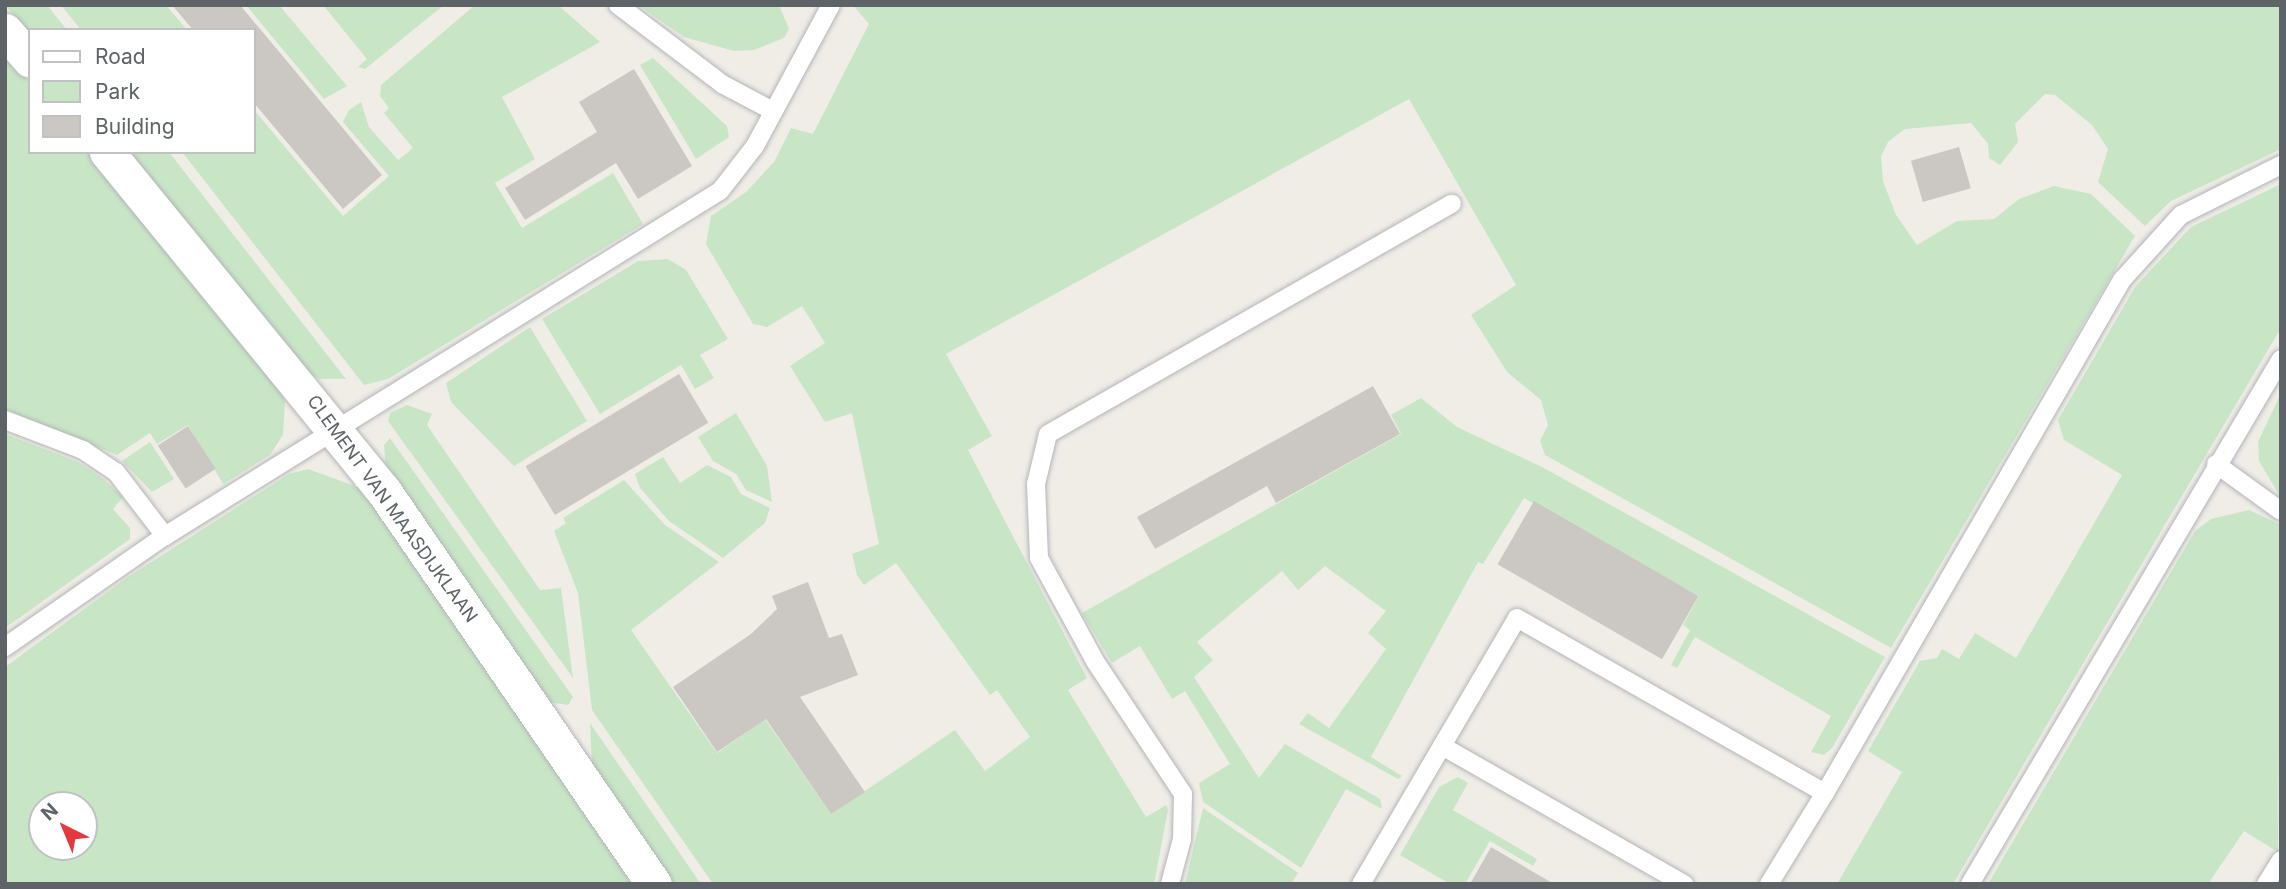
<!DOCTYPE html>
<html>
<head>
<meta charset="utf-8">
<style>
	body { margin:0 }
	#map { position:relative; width:2286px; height:889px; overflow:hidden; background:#f0ede7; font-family:Inter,sans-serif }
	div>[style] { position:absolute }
	.green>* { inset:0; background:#c8e6c5 }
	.building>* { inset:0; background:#cbc8c3; transform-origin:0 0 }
	.roads { filter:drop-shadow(0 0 2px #b2b5b9) drop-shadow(0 0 2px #b2b5b9) }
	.service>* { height:18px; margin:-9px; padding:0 9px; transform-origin:9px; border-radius:9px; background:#fff }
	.minor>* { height:35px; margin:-17.5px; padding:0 17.5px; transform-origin:17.5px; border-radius:17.5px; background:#fff }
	span { translate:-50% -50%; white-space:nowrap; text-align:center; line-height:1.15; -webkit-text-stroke:7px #fff; paint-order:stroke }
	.street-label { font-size:18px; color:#5e6367 }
	.frame { position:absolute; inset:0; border:7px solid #5e6367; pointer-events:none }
	.legend { position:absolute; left:28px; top:28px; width:228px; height:126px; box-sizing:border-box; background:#fff; border:2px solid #bfc1c2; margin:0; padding:9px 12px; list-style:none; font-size:21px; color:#5e6367 }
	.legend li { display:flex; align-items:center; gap:14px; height:35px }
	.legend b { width:35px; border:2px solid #bfc1c2 }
	.north { position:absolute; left:28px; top:791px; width:70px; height:70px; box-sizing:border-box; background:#fff; border:2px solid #bfc1c2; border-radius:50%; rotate:317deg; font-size:19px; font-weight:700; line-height:28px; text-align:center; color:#5e6367 }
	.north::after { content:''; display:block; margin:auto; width:24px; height:32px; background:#e4393e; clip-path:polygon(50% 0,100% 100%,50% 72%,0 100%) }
</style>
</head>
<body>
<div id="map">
	<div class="green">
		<i style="clip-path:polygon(5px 5px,47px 5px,67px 30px,30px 30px,30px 35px)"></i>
		<i style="clip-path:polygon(61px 5px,166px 5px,187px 30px,81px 30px)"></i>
		<i style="clip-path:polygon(246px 5px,279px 5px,347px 86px,324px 99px)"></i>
		<i style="clip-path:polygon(323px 5px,444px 5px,365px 69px,358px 67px,367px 59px)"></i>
		<i style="clip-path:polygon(475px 5px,558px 5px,600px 42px,502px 97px,535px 159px,495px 183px,522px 228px,613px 173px,643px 224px,388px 379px,364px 385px,182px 152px,254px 152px,254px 110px,343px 216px,389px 176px,343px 122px,349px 110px,361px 102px,369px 127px,398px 160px,413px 148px,384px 113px,389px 108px,380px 96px,381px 85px)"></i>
		<i style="clip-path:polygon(779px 5px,789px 29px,784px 38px,754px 50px,734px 51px,684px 37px,641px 7px)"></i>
		<i style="clip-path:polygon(853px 5px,2281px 5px,2281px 149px,2171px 201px,2145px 226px,2098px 182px,2108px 149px,2092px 125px,2055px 95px,2045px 94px,2015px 124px,2018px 142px,2000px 165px,1989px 158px,1988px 144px,1971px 123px,1905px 129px,1888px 142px,1881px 156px,1883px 181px,1896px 215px,1917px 245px,1957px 221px,1994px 219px,2019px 199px,2054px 186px,2091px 194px,2135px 236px,1891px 648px,1545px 455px,1540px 441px,1548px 425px,1541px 400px,1507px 372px,1471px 315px,1516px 285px,1409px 99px,946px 354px,992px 436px,968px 450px,1087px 678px,1068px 690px,1146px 817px,1166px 805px,1168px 810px,1154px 884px,713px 884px,592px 710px,578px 593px,554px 531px,566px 523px,563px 518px,624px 480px,665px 525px,719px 562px,631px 630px,717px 753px,765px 719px,831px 814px,955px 730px,985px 771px,1030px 737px,997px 690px,990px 695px,896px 563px,864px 585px,857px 575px,852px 554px,879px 544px,852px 413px,825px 422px,790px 366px,825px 343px,802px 306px,767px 327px,753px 324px,706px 244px,711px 216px,746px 192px,774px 162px,791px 128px,813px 134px,869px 24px)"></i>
		<i style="clip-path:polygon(5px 53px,30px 82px,30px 152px,88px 152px,277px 378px,285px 402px,283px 435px,270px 455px,223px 484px,188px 425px,157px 444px,150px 433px,117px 455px,5px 409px)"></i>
		<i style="clip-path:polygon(653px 58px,727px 126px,729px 137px,696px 159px,640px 65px)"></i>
		<i style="clip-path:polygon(127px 152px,169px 152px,346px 379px,319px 379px,310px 373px)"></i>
		<i style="clip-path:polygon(2281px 184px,2281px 328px,1953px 884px,1837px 884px,1902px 772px,1868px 751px,1920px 661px,1937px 658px,1942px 649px,1959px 659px,1975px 633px,2016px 658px,2122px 475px,2064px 440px,2058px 420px,2135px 287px,2191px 227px)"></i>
		<i style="clip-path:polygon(668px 259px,686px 270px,728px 339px,700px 355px,714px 378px,695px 389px,681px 365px,600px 414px,542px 319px,638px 261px)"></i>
		<i style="clip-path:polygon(530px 327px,587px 421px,514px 466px,451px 402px,446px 383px)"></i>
		<i style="clip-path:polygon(2281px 393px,2281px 498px,2259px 461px,2258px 442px)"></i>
		<i style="clip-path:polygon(1421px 398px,1457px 427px,1542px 467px,1885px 657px,1832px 748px,1824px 755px,1811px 752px,1831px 716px,1695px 637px,1677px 668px,1671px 665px,1690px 630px,1683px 625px,1699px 596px,1524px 498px,1483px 564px,1478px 562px,1371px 757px,1402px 776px,1398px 779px,1299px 724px,1308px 713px,1329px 728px,1386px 649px,1368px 633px,1386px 611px,1325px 566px,1298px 590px,1282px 571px,1197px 642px,1213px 660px,1194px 677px,1259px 778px,1285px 744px,1380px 799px,1382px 809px,1346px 789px,1301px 868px,1203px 802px,1199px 783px,1230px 764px,1185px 691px,1172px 699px,1140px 646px,1112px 663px,1082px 613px,1401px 434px,1391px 415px)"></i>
		<i style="clip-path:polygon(407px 405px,432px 414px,427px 425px,540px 590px,561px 588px,573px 678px,388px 421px,390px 413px)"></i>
		<i style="clip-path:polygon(736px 413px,767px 466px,772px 502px,746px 490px,736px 474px,713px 461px,698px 437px)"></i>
		<i style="clip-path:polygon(5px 434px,78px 462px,102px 478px,123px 497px,113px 509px,130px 528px,130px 539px,5px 628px)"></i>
		<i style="clip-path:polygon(390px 438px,573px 697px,568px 705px,548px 702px,386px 469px,384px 445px)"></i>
		<i style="clip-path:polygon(150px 442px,174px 479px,152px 492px,122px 461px)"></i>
		<i style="clip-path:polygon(663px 457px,680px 483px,707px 465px,731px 477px,741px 494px,770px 508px,765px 523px,723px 558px,669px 521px,640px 488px,635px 474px)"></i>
		<i style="clip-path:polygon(evenodd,308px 469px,363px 489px,634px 884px,5px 884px,5px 667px,128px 577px,289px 474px,308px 469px,42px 805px,84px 805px,84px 847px,42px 847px,42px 805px)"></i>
		<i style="clip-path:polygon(2249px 510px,2281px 525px,2278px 852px,2244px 831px,2208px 884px,1988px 884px,2195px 531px,2211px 519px)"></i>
		<i style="clip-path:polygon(590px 723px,701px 884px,672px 884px,592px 766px)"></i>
		<i style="clip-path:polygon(1458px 777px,1468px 783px,1453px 810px,1537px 859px,1533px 866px,1490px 841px,1465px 884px,1450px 884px,1400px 855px,1439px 787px)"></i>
		<i style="clip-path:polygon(1203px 808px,1298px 873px,1291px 884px,1185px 884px)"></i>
	</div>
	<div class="building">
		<i style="clip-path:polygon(172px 5px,240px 5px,382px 175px,343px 209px,254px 103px,254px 30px,193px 30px)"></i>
		<i style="clip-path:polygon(634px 69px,692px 166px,638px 199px,616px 163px,525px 220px,505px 188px,597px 132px,579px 102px)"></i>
		<i style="left:1959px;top:147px;width:43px;height:50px;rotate:74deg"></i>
		<i style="left:679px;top:374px;width:57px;height:179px;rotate:59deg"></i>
		<i style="clip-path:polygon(1373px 386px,1400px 434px,1276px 503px,1267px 486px,1155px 549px,1137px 517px)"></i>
		<i style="left:188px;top:426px;width:51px;height:36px;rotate:57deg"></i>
		<i style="left:1534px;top:501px;width:190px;height:73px;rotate:30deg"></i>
		<i style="clip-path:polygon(808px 582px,829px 638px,842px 634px,858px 675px,800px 697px,865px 792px,831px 814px,766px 719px,717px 752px,673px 687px,751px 634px,777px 609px,772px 596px)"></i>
		<i style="clip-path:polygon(1491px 847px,1554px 884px,1470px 884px)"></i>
	</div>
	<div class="roads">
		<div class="service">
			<i style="left:618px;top:5px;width:131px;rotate:37.2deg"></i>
			<i style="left:722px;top:84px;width:58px;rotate:27.9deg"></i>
			<i style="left:5px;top:420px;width:84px;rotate:21deg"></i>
			<i style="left:83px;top:450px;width:40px;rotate:34deg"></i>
			<i style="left:116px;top:472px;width:81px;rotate:52.6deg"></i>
			<i style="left:2216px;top:464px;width:80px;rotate:35.9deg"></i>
			<i style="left:5px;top:647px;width:195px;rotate:-34.8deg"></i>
			<i style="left:165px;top:536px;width:653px;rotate:-31.87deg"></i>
			<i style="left:720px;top:191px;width:57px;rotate:-52.1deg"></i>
			<i style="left:755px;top:146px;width:160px;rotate:-61.7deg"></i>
			<i style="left:1442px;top:746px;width:279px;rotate:29.7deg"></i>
			<i style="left:1825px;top:793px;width:593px;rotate:-59.93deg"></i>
			<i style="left:2122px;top:280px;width:88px;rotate:-47.8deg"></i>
			<i style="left:2181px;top:215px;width:112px;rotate:-26.6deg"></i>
			<i style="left:1170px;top:884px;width:47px;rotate:-75.1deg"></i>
			<i style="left:1182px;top:839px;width:45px;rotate:-88.7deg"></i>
			<i style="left:1183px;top:794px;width:159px;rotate:-123.5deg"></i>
			<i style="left:1095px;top:661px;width:117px;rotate:-118.5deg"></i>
			<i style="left:1039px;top:558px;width:74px;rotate:-92.3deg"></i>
			<i style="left:1036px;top:484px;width:51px;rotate:-76.5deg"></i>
			<i style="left:1048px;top:434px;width:465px;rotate:-29.7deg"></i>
			<i style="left:1361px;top:884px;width:308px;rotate:-59.6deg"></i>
			<i style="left:1517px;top:618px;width:354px;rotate:29.6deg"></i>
			<i style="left:1825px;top:793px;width:107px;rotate:121.6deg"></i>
			<i style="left:1970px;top:884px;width:610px;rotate:-59.36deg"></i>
			<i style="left:2266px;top:884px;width:28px;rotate:-58deg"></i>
		</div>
		<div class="minor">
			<i style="left:5px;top:31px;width:38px;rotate:49deg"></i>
			<i style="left:107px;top:152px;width:436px;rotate:50.8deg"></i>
			<i style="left:383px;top:490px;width:478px;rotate:55.5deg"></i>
		</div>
	</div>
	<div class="street-label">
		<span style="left:392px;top:509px;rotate:54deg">CLEMENT VAN MAASDIJKLAAN</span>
	</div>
	<div class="frame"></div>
	<ul class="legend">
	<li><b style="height:9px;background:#fff"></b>Road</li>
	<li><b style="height:19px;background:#c8e6c5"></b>Park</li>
	<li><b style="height:19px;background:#cbc8c3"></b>Building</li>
	</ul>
	<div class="north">N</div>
</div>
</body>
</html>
